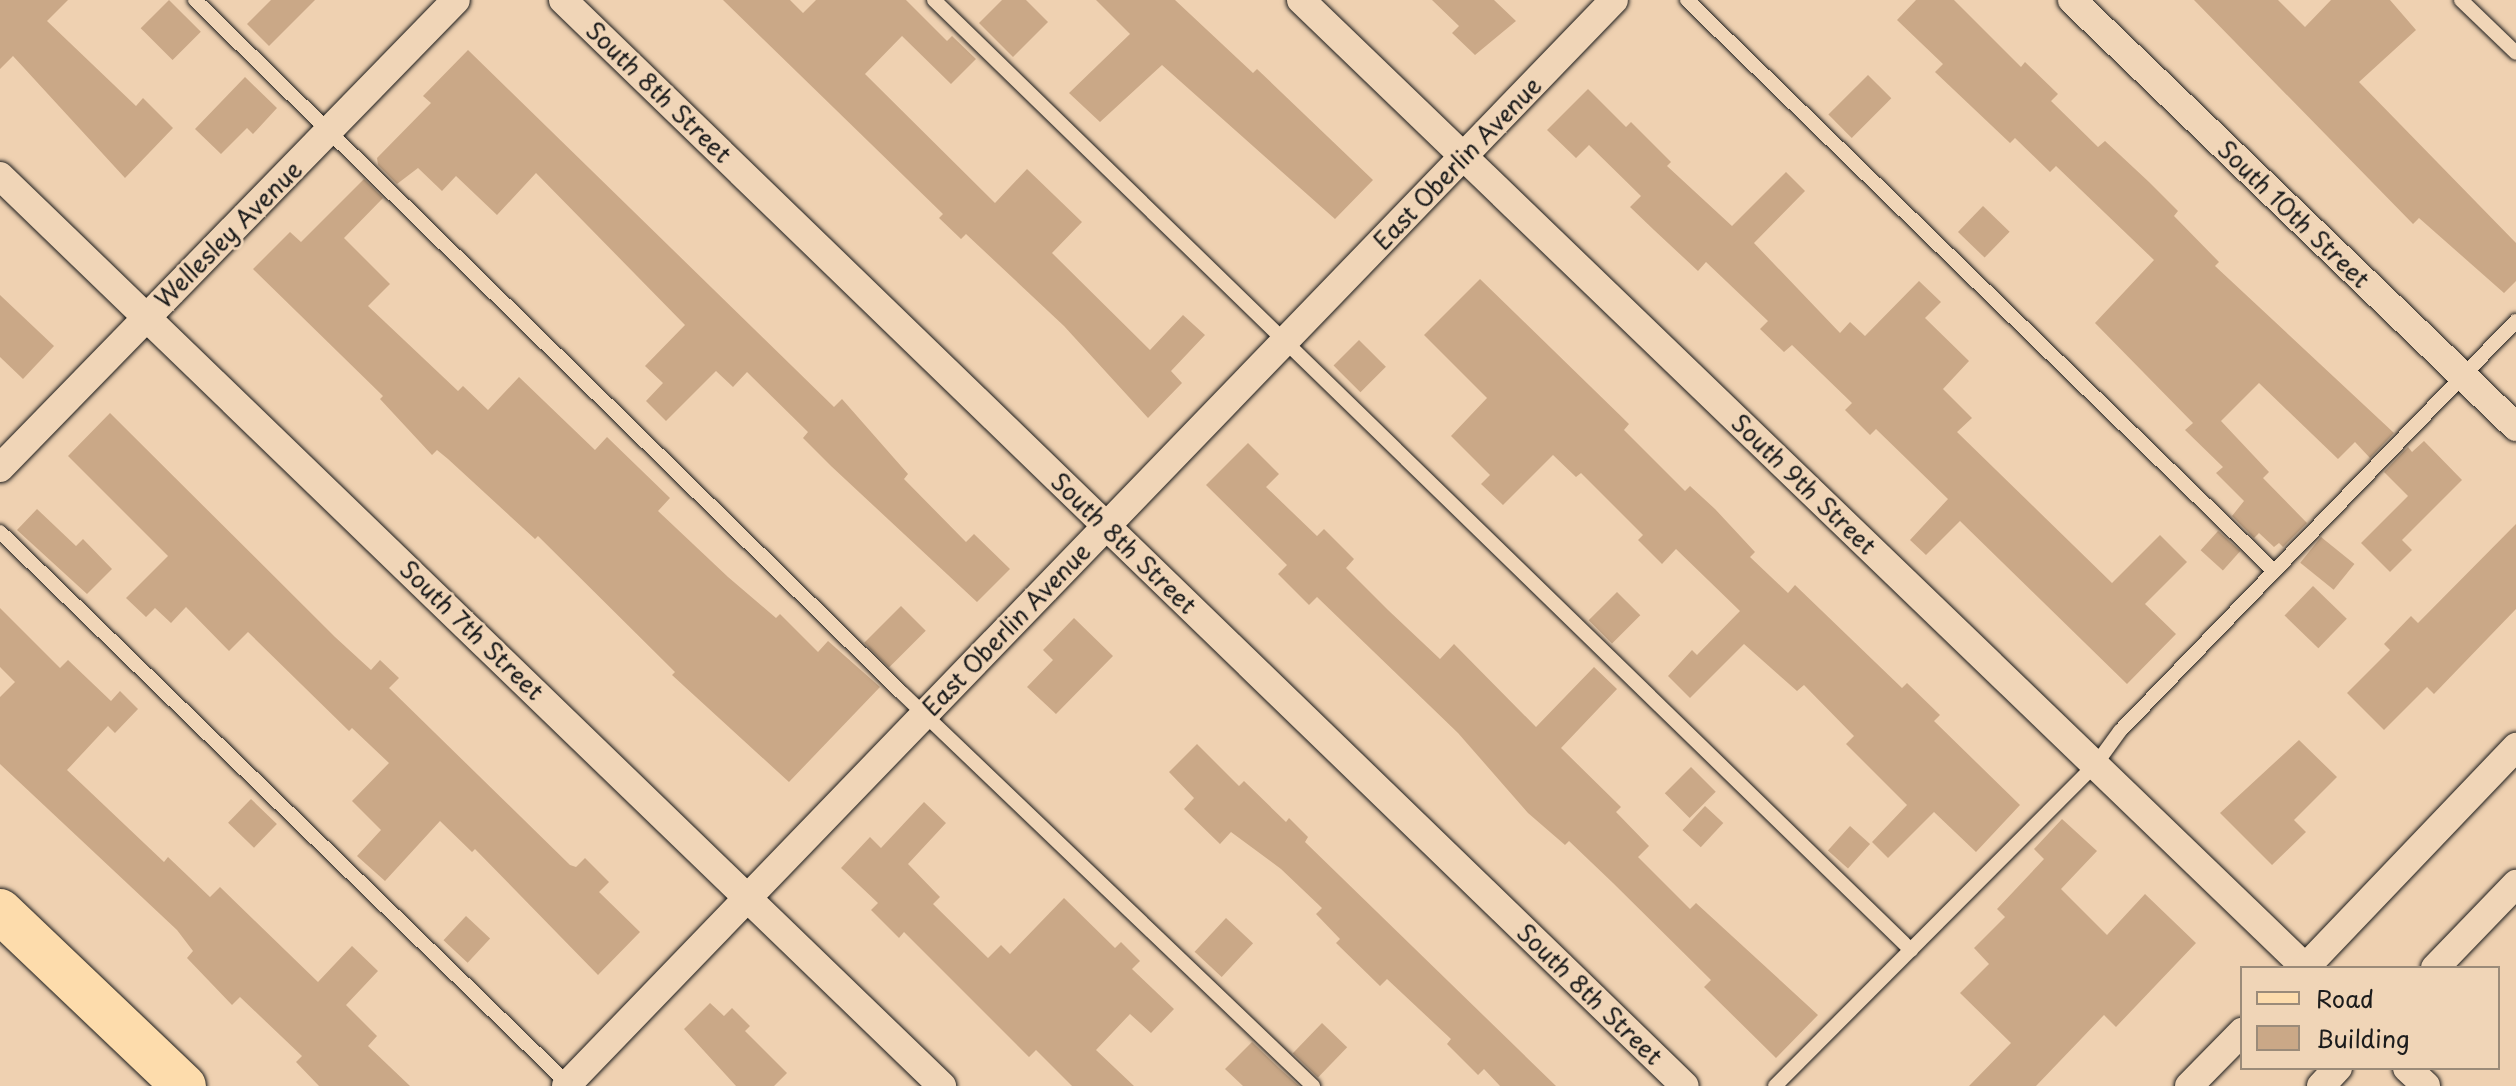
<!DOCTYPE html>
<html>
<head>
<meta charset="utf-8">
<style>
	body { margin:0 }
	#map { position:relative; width:2516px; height:1086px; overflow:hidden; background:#efd1b1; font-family:"Playpen Sans",sans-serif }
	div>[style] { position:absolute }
	.building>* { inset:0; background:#caa887; transform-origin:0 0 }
	.roads { filter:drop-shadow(0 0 2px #1c1c1c) drop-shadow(0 0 2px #1c1c1c) }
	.lane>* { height:14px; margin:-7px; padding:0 7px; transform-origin:7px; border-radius:7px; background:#f0d5b7 }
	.street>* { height:28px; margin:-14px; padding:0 14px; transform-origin:14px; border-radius:14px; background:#f0d5b7 }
	.primary>* { height:44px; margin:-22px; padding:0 22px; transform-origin:22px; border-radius:22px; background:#fddcac }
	span { translate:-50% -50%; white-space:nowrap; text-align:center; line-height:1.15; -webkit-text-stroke:6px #f0d5b7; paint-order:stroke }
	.street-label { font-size:24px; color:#1c1c1c }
	.legend { position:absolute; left:2240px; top:966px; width:260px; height:104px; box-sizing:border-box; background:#f0d5b7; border:2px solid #9b8b79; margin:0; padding:10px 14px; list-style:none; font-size:24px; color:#1c1c1c }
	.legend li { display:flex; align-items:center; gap:16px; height:40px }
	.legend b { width:40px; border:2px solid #9b8b79 }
</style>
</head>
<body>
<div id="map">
	<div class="building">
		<i style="clip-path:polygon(0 0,68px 0,47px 21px,136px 106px,143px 98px,173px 128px,125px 178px,13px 56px,0 69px)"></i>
		<i style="left:169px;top:0;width:45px;height:40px;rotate:45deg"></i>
		<i style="clip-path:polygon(271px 0,315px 0,269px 46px,247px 24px)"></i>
		<i style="clip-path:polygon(723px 0,790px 0,803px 13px,816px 0,906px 0,947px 41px,952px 36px,976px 59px,951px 84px,902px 36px,865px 74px,995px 203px,1027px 169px,1082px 222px,1052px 253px,1150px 350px,1183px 315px,1205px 335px,1171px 371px,1182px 383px,1148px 418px,1064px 326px,966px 234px,961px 239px,939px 218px,943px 214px)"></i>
		<i style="clip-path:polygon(1002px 0,1026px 0,1048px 22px,1013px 57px,979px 23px)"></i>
		<i style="clip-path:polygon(1096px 0,1175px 0,1253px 73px,1257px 69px,1373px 180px,1335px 219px,1162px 65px,1100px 122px,1069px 93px,1130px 34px)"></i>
		<i style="clip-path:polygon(1432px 0,1494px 0,1516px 21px,1475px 55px,1452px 33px,1459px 26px)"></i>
		<i style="clip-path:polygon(1916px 0,1954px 0,2021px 67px,2025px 62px,2058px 94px,2051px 101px,2098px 147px,2105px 141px,2149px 182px,2178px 211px,2174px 216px,2219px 262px,2215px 266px,2394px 433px,2370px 458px,2355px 442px,2338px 459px,2259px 383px,2221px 421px,2269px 472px,2263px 478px,2307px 523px,2283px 547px,2279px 543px,2274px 547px,2259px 533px,2254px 538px,2232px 516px,2244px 501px,2216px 473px,2223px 467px,2185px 430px,2193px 423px,2095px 323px,2154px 260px,2056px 166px,2050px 172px,2015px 138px,2010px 143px,1935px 72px,1943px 64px,1897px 20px)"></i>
		<i style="clip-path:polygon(2194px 0,2278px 0,2305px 27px,2331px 0,2390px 0,2416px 30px,2359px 82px,2516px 243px,2516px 281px,2504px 293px,2419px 218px,2413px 224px)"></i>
		<i style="clip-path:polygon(468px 50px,834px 407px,842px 399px,908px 474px,904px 479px,966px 542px,974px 534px,1010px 569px,977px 602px,831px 466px,803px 438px,808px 432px,747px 372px,733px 387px,716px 371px,666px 421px,646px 401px,663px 383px,645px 366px,685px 325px,536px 173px,497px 215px,456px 176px,442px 191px,418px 168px,397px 184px,378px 165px,377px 158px,431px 103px,423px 96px)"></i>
		<i style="left:1868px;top:75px;width:33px;height:56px;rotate:45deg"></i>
		<i style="clip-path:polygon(245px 77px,277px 108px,253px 134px,247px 128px,221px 154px,195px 129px)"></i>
		<i style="clip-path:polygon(1588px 89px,1626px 127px,1631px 122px,1671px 162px,1667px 166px,1732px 226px,1786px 172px,1805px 191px,1754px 243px,1840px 333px,1850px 322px,1865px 336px,1919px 281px,1941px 302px,1925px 318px,1969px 361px,1943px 389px,1972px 418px,1957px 432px,2112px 583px,2160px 535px,2187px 562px,2145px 604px,2176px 634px,2127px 684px,1960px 521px,1926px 555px,1910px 540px,1948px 499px,1876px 429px,1870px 435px,1845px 410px,1852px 403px,1792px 345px,1784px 352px,1760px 329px,1768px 321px,1706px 262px,1698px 271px,1654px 230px,1630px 207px,1641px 196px,1589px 145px,1576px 158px,1547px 130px)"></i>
		<i style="clip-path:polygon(364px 179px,383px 198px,344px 238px,390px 284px,368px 306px,458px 391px,463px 386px,488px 410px,519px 377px,595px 450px,607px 437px,670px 498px,658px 511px,728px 577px,776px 618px,780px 614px,818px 652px,828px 641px,880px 687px,789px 782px,672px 675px,675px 672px,538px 536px,535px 539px,448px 459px,437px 450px,432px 455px,380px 399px,383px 396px,253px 269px,290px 232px,301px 242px)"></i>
		<i style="left:1983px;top:206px;width:37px;height:36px;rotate:44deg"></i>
		<i style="clip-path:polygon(1480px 279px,1629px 424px,1624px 430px,1685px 491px,1690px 486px,1715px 509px,1755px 552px,1750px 557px,1788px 593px,1795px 585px,1902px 688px,1907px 683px,1940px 715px,1934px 721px,2020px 805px,1976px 852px,1934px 812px,1888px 858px,1872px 842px,1907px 805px,1846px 744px,1854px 736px,1804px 685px,1797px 691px,1744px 644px,1690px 698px,1668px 676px,1692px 650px,1697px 655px,1740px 611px,1676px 549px,1662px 564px,1638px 540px,1643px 535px,1581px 473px,1576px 477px,1553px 455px,1503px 505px,1481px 484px,1490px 475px,1451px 436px,1487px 398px,1424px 335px)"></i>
		<i style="clip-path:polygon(0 295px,54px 346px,23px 379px,0 357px)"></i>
		<i style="left:1359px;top:340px;width:38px;height:36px;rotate:45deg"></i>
		<i style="clip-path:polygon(110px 413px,335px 637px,371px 670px,380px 660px,399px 678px,389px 688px,570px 865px,576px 867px,585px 858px,609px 882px,599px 892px,640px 932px,598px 975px,475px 849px,472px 852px,440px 821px,385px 881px,357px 856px,381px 830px,352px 801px,389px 763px,352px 728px,349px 731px,248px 632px,229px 651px,186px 607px,171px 623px,155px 608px,146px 617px,126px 598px,168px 556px,68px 456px)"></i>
		<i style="clip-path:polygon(2424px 441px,2462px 480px,2402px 540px,2412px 550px,2390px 572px,2361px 543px,2408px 496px,2384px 472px,2408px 447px,2412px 452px)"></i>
		<i style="clip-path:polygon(1248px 443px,1279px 474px,1266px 487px,1317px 536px,1324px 529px,1354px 559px,1346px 568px,1388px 610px,1440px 659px,1454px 644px,1536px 727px,1594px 667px,1617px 689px,1561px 748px,1621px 807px,1616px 812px,1649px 846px,1638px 857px,1690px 909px,1696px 903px,1818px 1015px,1776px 1058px,1704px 987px,1711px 980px,1613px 883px,1569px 841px,1565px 845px,1528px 813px,1458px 733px,1317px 597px,1309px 605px,1278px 574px,1287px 565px,1206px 485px)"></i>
		<i style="clip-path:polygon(37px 509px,76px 546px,83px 539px,112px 569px,87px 594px,17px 530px)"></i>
		<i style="clip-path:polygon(2516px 524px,2516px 609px,2434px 694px,2427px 687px,2384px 730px,2347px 693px,2390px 650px,2384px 644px,2411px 616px,2418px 623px)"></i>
		<i style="left:2218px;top:531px;width:30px;height:26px;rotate:42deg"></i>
		<i style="left:2321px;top:537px;width:43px;height:33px;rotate:39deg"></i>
		<i style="left:2313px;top:586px;width:47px;height:41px;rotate:44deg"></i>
		<i style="left:1617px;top:592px;width:33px;height:40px;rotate:45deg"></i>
		<i style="left:901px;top:606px;width:35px;height:52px;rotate:45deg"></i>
		<i style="clip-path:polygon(0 608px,60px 668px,68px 660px,111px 701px,120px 691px,138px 709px,115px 733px,108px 726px,67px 770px,164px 862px,168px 857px,210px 897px,220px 887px,318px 982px,352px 946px,378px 971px,346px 1005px,377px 1036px,368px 1046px,410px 1086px,319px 1086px,296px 1062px,302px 1056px,240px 997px,232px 1005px,187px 958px,193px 951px,177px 930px,0 764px,0 697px,15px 682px,0 667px)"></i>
		<i style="clip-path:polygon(1074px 618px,1113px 656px,1056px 714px,1027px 687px,1053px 660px,1043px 650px)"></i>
		<i style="clip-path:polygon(2299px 740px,2337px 777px,2294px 820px,2306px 832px,2272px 865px,2220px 813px)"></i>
		<i style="clip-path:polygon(1197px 744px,1239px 786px,1244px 781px,1286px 822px,1289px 818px,1308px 837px,1305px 842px,1556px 1086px,1500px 1086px,1484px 1069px,1478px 1075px,1447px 1044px,1451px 1039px,1387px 979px,1380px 986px,1336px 943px,1340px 939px,1316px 914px,1322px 908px,1281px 869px,1231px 832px,1220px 844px,1184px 809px,1194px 798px,1169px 772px)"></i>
		<i style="left:1691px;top:767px;width:35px;height:37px;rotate:45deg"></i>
		<i style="left:251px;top:799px;width:36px;height:33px;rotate:44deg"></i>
		<i style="clip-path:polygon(924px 802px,946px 823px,908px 864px,940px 897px,933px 904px,988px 958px,1001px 945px,1010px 954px,1064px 898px,1115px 948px,1121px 942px,1140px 961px,1132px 969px,1174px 1009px,1151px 1033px,1130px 1014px,1096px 1050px,1134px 1086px,1072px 1086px,1036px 1050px,1029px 1057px,904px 932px,899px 938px,871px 910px,878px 903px,841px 868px,870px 837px,881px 848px)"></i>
		<i style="left:1705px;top:806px;width:25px;height:33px;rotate:43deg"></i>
		<i style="clip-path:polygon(2062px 819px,2097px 851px,2061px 889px,2107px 935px,2145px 894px,2196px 943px,2116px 1027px,2104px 1015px,2036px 1086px,1969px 1086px,2011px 1043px,1960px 993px,1989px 964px,1974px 948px,2005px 917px,1997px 909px,2044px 859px,2034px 849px)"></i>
		<i style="left:1850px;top:826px;width:27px;height:33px;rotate:42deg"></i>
		<i style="left:466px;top:916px;width:33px;height:33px;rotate:43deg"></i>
		<i style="left:1226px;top:918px;width:37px;height:46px;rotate:43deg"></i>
		<i style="clip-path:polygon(710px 1003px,724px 1016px,732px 1008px,750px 1026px,745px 1031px,787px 1073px,774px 1086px,736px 1086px,684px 1029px)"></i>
		<i style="left:1322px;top:1023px;width:35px;height:42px;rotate:44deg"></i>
		<i style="clip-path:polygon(1252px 1042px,1279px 1068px,1299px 1086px,1243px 1086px,1225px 1069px)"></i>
	</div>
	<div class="roads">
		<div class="lane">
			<i style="left:195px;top:0;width:990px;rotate:44.43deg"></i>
			<i style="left:902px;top:693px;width:569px;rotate:43.72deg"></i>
			<i style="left:934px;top:0;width:1363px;rotate:44.2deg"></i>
			<i style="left:1687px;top:0;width:819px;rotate:44.21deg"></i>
			<i style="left:2461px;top:0;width:76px;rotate:43.9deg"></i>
			<i style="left:0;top:532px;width:795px;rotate:44.18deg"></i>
			<i style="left:1775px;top:1086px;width:455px;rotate:-45.1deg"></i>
			<i style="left:2096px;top:764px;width:41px;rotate:-54deg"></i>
			<i style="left:2120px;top:731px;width:570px;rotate:-46deg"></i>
		</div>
		<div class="street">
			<i style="left:563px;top:0;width:1561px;rotate:44.07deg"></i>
			<i style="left:1301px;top:0;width:1395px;rotate:43.93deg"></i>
			<i style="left:2072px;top:0;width:616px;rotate:43.88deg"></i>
			<i style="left:0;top:176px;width:1310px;rotate:44.01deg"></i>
			<i style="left:0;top:468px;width:653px;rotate:-45.74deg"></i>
			<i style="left:2305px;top:968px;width:306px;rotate:-46.3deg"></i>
			<i style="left:2435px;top:968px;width:117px;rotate:-46deg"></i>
			<i style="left:2407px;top:1068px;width:26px;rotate:43deg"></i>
			<i style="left:566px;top:1086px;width:1509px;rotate:-46.02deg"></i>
			<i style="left:2189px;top:1086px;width:76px;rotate:-45.5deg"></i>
			<i style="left:2321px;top:1086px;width:25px;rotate:-47deg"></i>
		</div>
		<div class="primary">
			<i style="left:0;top:911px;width:254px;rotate:43.6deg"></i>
		</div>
	</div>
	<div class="street-label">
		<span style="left:659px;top:92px;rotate:44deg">South 8th Street</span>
		<span style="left:1457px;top:163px;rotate:-46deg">East Oberlin Avenue</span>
		<span style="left:2294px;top:214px;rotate:44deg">South 10th Street</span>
		<span style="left:228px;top:234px;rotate:-45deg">Wellesley Avenue</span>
		<span style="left:1804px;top:484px;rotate:44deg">South 9th Street</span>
		<span style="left:1124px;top:543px;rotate:44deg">South 8th Street</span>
		<span style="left:1006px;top:629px;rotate:-46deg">East Oberlin Avenue</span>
		<span style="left:472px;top:630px;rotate:44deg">South 7th Street</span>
		<span style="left:1590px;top:994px;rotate:44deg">South 8th Street</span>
	</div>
	<ul class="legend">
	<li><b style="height:10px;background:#fddcac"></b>Road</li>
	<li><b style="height:22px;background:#caa887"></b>Building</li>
	</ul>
</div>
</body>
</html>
